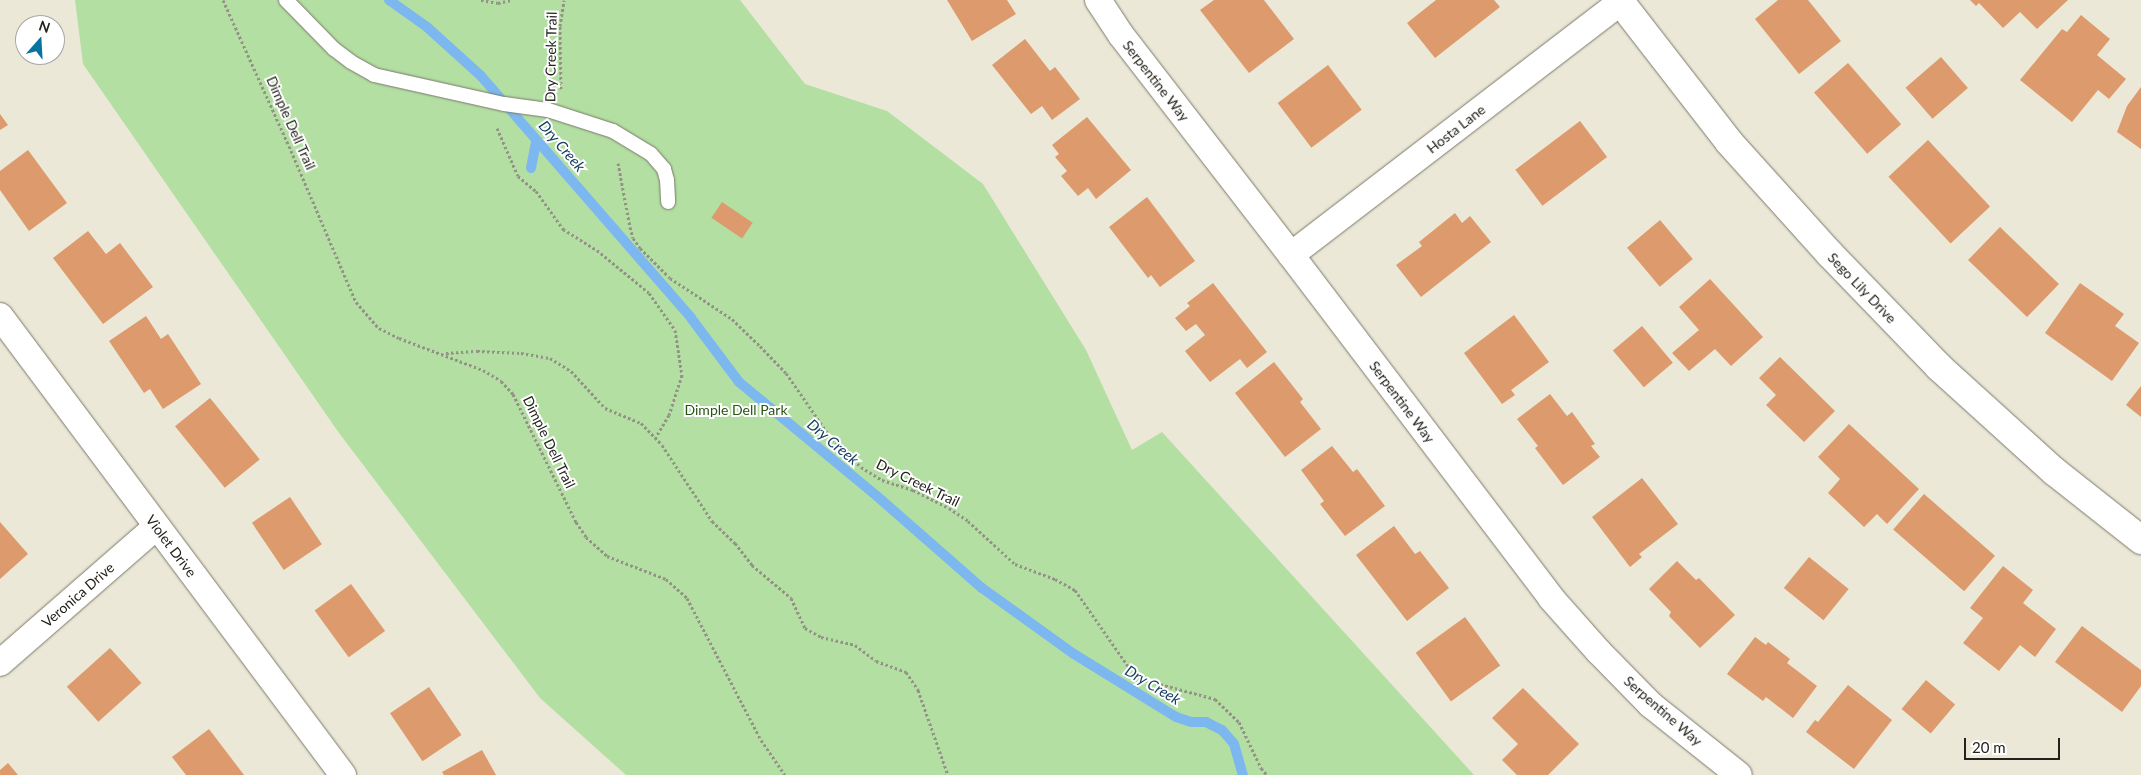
<!DOCTYPE html>
<html>
<head>
<meta charset="utf-8">
<style>
	body { margin:0 }
	#map { position:relative; width:2141px; height:775px; overflow:hidden; background:#ebe8d7; font-family:Lato,sans-serif }
	div>[style] { position:absolute }
	.green>* { inset:0; background:#b3dfa3 }
	.stream>* { height:10px; margin:-5px; padding:0 5px; transform-origin:5px; border-radius:5px; background:#7db7ef }
	.building>* { inset:0; background:#dd9a6c; transform-origin:0 0 }
	.path>* { height:3px; margin-top:-1.5px; transform-origin:0; background:repeating-linear-gradient(90deg,#949286 0 2.5px,transparent 0 5px) }
	.roads { filter:drop-shadow(0 0 1px #7c796a) drop-shadow(0 0 1px #7c796a) }
	.lane>* { height:14px; margin:-7px; padding:0 7px; transform-origin:7px; border-radius:7px; background:#fff }
	.street>* { height:26px; margin:-13px; padding:0 13px; transform-origin:13px; border-radius:13px; background:#fff }
	.secondary>* { height:28px; margin:-14px; padding:0 14px; transform-origin:14px; border-radius:14px; background:#fff }
	span { translate:-50% -50%; white-space:nowrap; text-align:center; line-height:1.15; -webkit-text-stroke:4px #fff; paint-order:stroke }
	.street-label { font-size:14px; color:#23221c }
	.park-label { font-size:14px; color:#285414 }
	.water-label { font-size:15px; color:#163f64; font-style:italic }
	.north { position:absolute; left:15px; top:15px; width:50px; height:50px; box-sizing:border-box; background:#fff; border:1px solid #a7a7a4; border-radius:50%; rotate:19deg; font-size:14px; font-weight:700; line-height:20px; text-align:center; color:#23221c }
	.north::after { content:''; display:block; margin:auto; width:18px; height:22px; background:#0575a0; clip-path:polygon(50% 0,100% 100%,50% 72%,0 100%) }
	.scale { position:absolute; left:1964px; top:738px; width:96px; height:22px; box-sizing:border-box; border:2px solid #23221c; border-top:0; padding-left:6px; font-size:15px; line-height:18px; white-space:nowrap; color:#23221c; -webkit-text-stroke:4px #fff; paint-order:stroke }
</style>
</head>
<body>
<div id="map">
	<div class="green">
		<i style="clip-path:polygon(75px 0,740px 0,805px 84px,887px 111px,983px 184px,1086px 350px,1132px 450px,1162px 432px,1474px 775px,626px 775px,540px 698px,339px 433px,83px 64px)"></i>
	</div>
	<div class="stream">
		<i style="left:389px;top:0;width:47px;rotate:35.4deg"></i>
		<i style="left:427px;top:27px;width:73px;rotate:42.2deg"></i>
		<i style="left:481px;top:76px;width:320px;rotate:49deg"></i>
		<i style="left:691px;top:318px;width:80px;rotate:53.1deg"></i>
		<i style="left:739px;top:382px;width:180px;rotate:39.6deg"></i>
		<i style="left:878px;top:497px;width:138px;rotate:41.2deg"></i>
		<i style="left:982px;top:588px;width:113px;rotate:35.7deg"></i>
		<i style="left:1074px;top:654px;width:120px;rotate:31.7deg"></i>
		<i style="left:1176px;top:717px;width:16px;rotate:18deg"></i>
		<i style="left:1191px;top:722px;width:15px"></i>
		<i style="left:1206px;top:722px;width:18px;rotate:27deg"></i>
		<i style="left:1222px;top:730px;width:18px;rotate:49deg"></i>
		<i style="left:1234px;top:744px;width:32px;rotate:74deg"></i>
		<i style="left:531px;top:168px;width:26px;rotate:-79deg"></i>
	</div>
	<div class="building">
		<i style="clip-path:polygon(947px 0,1007px 0,1016px 14px,972px 41px)"></i>
		<i style="clip-path:polygon(1214px 0,1264px 0,1294px 39px,1249px 73px,1200px 10px)"></i>
		<i style="clip-path:polygon(1436px 0,1494px 0,1500px 7px,1435px 58px,1407px 23px)"></i>
		<i style="clip-path:polygon(1778px 0,1808px 0,1841px 41px,1799px 74px,1755px 19px)"></i>
		<i style="clip-path:polygon(1970px 0,2068px 0,2037px 29px,2020px 12px,2003px 28px,1979px 3px,1976px 6px)"></i>
		<i style="clip-path:polygon(2081px 15px,2110px 39px,2097px 55px,2126px 79px,2109px 99px,2098px 90px,2072px 122px,2020px 80px,2062px 29px,2067px 32px)"></i>
		<i style="clip-path:polygon(1025px 39px,1050px 71px,1055px 67px,1080px 99px,1052px 120px,1042px 106px,1031px 114px,992px 65px)"></i>
		<i style="left:1941px;top:57px;width:41px;height:47px;rotate:49deg"></i>
		<i style="left:1848px;top:63px;width:81px;height:45px;rotate:49deg"></i>
		<i style="left:1328px;top:65px;width:56px;height:63px;rotate:53deg"></i>
		<i style="clip-path:polygon(2141px 87px,2141px 149px,2117px 132px,2127px 106px)"></i>
		<i style="clip-path:polygon(0 114px,8px 125px,0 130px)"></i>
		<i style="clip-path:polygon(1087px 117px,1131px 170px,1096px 199px,1088px 188px,1078px 196px,1061px 176px,1067px 171px,1055px 157px,1059px 154px,1052px 145px)"></i>
		<i style="left:1580px;top:121px;width:45px;height:81px;rotate:53deg"></i>
		<i style="left:1928px;top:140px;width:91px;height:54px;rotate:47deg"></i>
		<i style="clip-path:polygon(28px 150px,67px 203px,29px 231px,0 190px,0 171px)"></i>
		<i style="clip-path:polygon(1147px 197px,1195px 261px,1160px 287px,1151px 275px,1148px 278px,1109px 227px)"></i>
		<i style="left:722px;top:202px;width:37px;height:19px;rotate:34deg"></i>
		<i style="clip-path:polygon(1455px 213px,1462px 223px,1470px 216px,1491px 242px,1421px 297px,1396px 265px,1422px 246px,1419px 242px)"></i>
		<i style="left:1660px;top:220px;width:51px;height:43px;rotate:50deg"></i>
		<i style="left:2000px;top:227px;width:82px;height:46px;rotate:44deg"></i>
		<i style="clip-path:polygon(88px 231px,106px 254px,120px 243px,153px 287px,103px 324px,53px 258px)"></i>
		<i style="clip-path:polygon(1710px 279px,1763px 337px,1731px 366px,1715px 349px,1689px 371px,1672px 353px,1699px 330px,1679px 307px)"></i>
		<i style="clip-path:polygon(1213px 283px,1267px 352px,1247px 368px,1240px 359px,1210px 382px,1185px 351px,1205px 335px,1196px 324px,1186px 331px,1175px 318px,1190px 306px,1187px 303px)"></i>
		<i style="clip-path:polygon(2080px 283px,2124px 314px,2115px 326px,2139px 343px,2112px 381px,2045px 333px)"></i>
		<i style="clip-path:polygon(1514px 315px,1549px 362px,1511px 390px,1515px 395px,1502px 404px,1464px 353px)"></i>
		<i style="clip-path:polygon(146px 316px,161px 339px,168px 334px,201px 384px,163px 409px,150px 389px,144px 393px,109px 341px)"></i>
		<i style="left:1642px;top:326px;width:48px;height:38px;rotate:50deg"></i>
		<i style="clip-path:polygon(1780px 357px,1835px 411px,1804px 442px,1766px 405px,1776px 395px,1759px 378px)"></i>
		<i style="clip-path:polygon(1274px 362px,1303px 399px,1300px 402px,1321px 429px,1285px 457px,1235px 393px)"></i>
		<i style="clip-path:polygon(2141px 386px,2141px 417px,2126px 405px)"></i>
		<i style="clip-path:polygon(1550px 394px,1567px 416px,1572px 412px,1595px 444px,1591px 446px,1600px 457px,1563px 485px,1535px 448px,1538px 446px,1517px 419px)"></i>
		<i style="left:210px;top:398px;width:79px;height:45px;rotate:51deg"></i>
		<i style="clip-path:polygon(1849px 424px,1919px 489px,1887px 524px,1877px 514px,1864px 527px,1828px 493px,1840px 479px,1818px 457px)"></i>
		<i style="clip-path:polygon(1332px 446px,1353px 472px,1357px 469px,1385px 506px,1345px 536px,1320px 504px,1324px 501px,1301px 470px)"></i>
		<i style="clip-path:polygon(1642px 478px,1678px 524px,1639px 554px,1642px 557px,1630px 567px,1592px 517px)"></i>
		<i style="left:1924px;top:494px;width:94px;height:47px;rotate:41deg"></i>
		<i style="left:290px;top:497px;width:57px;height:46px;rotate:56deg"></i>
		<i style="clip-path:polygon(0 522px,28px 554px,0 579px)"></i>
		<i style="clip-path:polygon(1394px 526px,1415px 554px,1420px 551px,1449px 588px,1407px 621px,1356px 555px)"></i>
		<i style="left:1809px;top:557px;width:51px;height:40px;rotate:39deg"></i>
		<i style="clip-path:polygon(1677px 561px,1696px 580px,1699px 578px,1735px 615px,1700px 648px,1669px 616px,1671px 612px,1649px 589px)"></i>
		<i style="clip-path:polygon(2003px 566px,2033px 590px,2023px 603px,2056px 629px,2035px 657px,2020px 645px,1999px 671px,1963px 643px,1983px 618px,1970px 608px)"></i>
		<i style="left:351px;top:584px;width:58px;height:45px;rotate:54deg"></i>
		<i style="left:1465px;top:617px;width:60px;height:61px;rotate:54deg"></i>
		<i style="clip-path:polygon(2082px 626px,2141px 670px,2141px 686px,2122px 712px,2055px 662px)"></i>
		<i style="clip-path:polygon(1755px 637px,1766px 645px,1768px 642px,1790px 659px,1787px 663px,1817px 686px,1793px 718px,1766px 697px,1763px 701px,1727px 674px)"></i>
		<i style="left:110px;top:648px;width:47px;height:58px;rotate:48deg"></i>
		<i style="left:1926px;top:680px;width:38px;height:38px;rotate:40deg"></i>
		<i style="clip-path:polygon(1848px 685px,1892px 720px,1854px 769px,1806px 732px,1815px 720px,1818px 722px)"></i>
		<i style="left:429px;top:687px;width:58px;height:47px;rotate:56deg"></i>
		<i style="clip-path:polygon(1523px 688px,1579px 744px,1548px 775px,1517px 775px,1502px 760px,1518px 744px,1492px 718px)"></i>
		<i style="clip-path:polygon(209px 729px,244px 775px,186px 775px,172px 757px)"></i>
		<i style="clip-path:polygon(482px 750px,496px 775px,444px 775px,442px 772px)"></i>
		<i style="clip-path:polygon(8px 763px,18px 775px,0 775px,0 770px)"></i>
	</div>
	<div class="path">
		<i style="left:223px;top:0;width:160px;rotate:65.7deg"></i>
		<i style="left:289px;top:146px;width:170px;rotate:66.8deg"></i>
		<i style="left:356px;top:302px;width:35px;rotate:49deg"></i>
		<i style="left:379px;top:328px;width:22px;rotate:27deg"></i>
		<i style="left:399px;top:338px;width:90px;rotate:20.9deg"></i>
		<i style="left:483px;top:370px;width:21px;rotate:31deg"></i>
		<i style="left:501px;top:381px;width:18px;rotate:47deg"></i>
		<i style="left:513px;top:394px;width:143px;rotate:63.8deg"></i>
		<i style="left:576px;top:522px;width:18px;rotate:56deg"></i>
		<i style="left:586px;top:537px;width:28px;rotate:42deg"></i>
		<i style="left:607px;top:556px;width:63px;rotate:21.3deg"></i>
		<i style="left:666px;top:579px;width:28px;rotate:42deg"></i>
		<i style="left:687px;top:598px;width:160px;rotate:62.5deg"></i>
		<i style="left:761px;top:740px;width:42px;rotate:55.6deg"></i>
		<i style="left:481px;top:0;width:17px;rotate:10deg"></i>
		<i style="left:498px;top:3px;width:13px;rotate:-13deg"></i>
		<i style="left:561px;top:89px;width:63px;rotate:-90.9deg"></i>
		<i style="left:560px;top:26px;width:26px;rotate:-81deg"></i>
		<i style="left:497px;top:128px;width:52px;rotate:66.4deg"></i>
		<i style="left:518px;top:176px;width:23px;rotate:40deg"></i>
		<i style="left:536px;top:191px;width:47px;rotate:54.6deg"></i>
		<i style="left:563px;top:229px;width:40px;rotate:32deg"></i>
		<i style="left:597px;top:250px;width:67px;rotate:39.6deg"></i>
		<i style="left:649px;top:293px;width:45px;rotate:54.9deg"></i>
		<i style="left:675px;top:330px;width:46px;rotate:81.2deg"></i>
		<i style="left:682px;top:375px;width:42px;rotate:108deg"></i>
		<i style="left:669px;top:415px;width:26px;rotate:121deg"></i>
		<i style="left:618px;top:163px;width:65px;rotate:79.4deg"></i>
		<i style="left:630px;top:227px;width:11px;rotate:75deg"></i>
		<i style="left:633px;top:238px;width:12px;rotate:55deg"></i>
		<i style="left:640px;top:248px;width:42px;rotate:45deg"></i>
		<i style="left:670px;top:278px;width:74px;rotate:33.5deg"></i>
		<i style="left:732px;top:319px;width:39px;rotate:44deg"></i>
		<i style="left:760px;top:346px;width:37px;rotate:46deg"></i>
		<i style="left:786px;top:373px;width:75px;rotate:55.3deg"></i>
		<i style="left:829px;top:435px;width:45px;rotate:45deg"></i>
		<i style="left:861px;top:467px;width:25px;rotate:32deg"></i>
		<i style="left:882px;top:480px;width:33px;rotate:18deg"></i>
		<i style="left:913px;top:490px;width:40px;rotate:26.6deg"></i>
		<i style="left:949px;top:508px;width:23px;rotate:34deg"></i>
		<i style="left:968px;top:521px;width:64px;rotate:42.5deg"></i>
		<i style="left:1015px;top:564px;width:43px;rotate:20.6deg"></i>
		<i style="left:1055px;top:579px;width:23px;rotate:29deg"></i>
		<i style="left:1075px;top:590px;width:101px;rotate:55.1deg"></i>
		<i style="left:1133px;top:673px;width:10px;rotate:37deg"></i>
		<i style="left:1141px;top:679px;width:77px;rotate:15.1deg"></i>
		<i style="left:1215px;top:699px;width:33px;rotate:44deg"></i>
		<i style="left:1239px;top:722px;width:51px;rotate:64.4deg"></i>
		<i style="left:1261px;top:768px;width:9px;rotate:49deg"></i>
		<i style="left:446px;top:353px;width:31px;rotate:-4deg"></i>
		<i style="left:477px;top:351px;width:44px;rotate:2.6deg"></i>
		<i style="left:521px;top:353px;width:29px;rotate:10deg"></i>
		<i style="left:550px;top:358px;width:25px;rotate:32deg"></i>
		<i style="left:571px;top:371px;width:50px;rotate:47.4deg"></i>
		<i style="left:605px;top:408px;width:39px;rotate:23deg"></i>
		<i style="left:641px;top:423px;width:30px;rotate:46deg"></i>
		<i style="left:662px;top:445px;width:91px;rotate:56.7deg"></i>
		<i style="left:712px;top:521px;width:32px;rotate:44deg"></i>
		<i style="left:735px;top:543px;width:28px;rotate:52deg"></i>
		<i style="left:752px;top:565px;width:51px;rotate:40.2deg"></i>
		<i style="left:791px;top:598px;width:33px;rotate:65deg"></i>
		<i style="left:805px;top:628px;width:18px;rotate:29deg"></i>
		<i style="left:821px;top:637px;width:35px;rotate:13deg"></i>
		<i style="left:855px;top:645px;width:26px;rotate:37deg"></i>
		<i style="left:876px;top:661px;width:32px;rotate:20deg"></i>
		<i style="left:906px;top:672px;width:22px;rotate:56deg"></i>
		<i style="left:918px;top:690px;width:90px;rotate:70.6deg"></i>
	</div>
	<div class="roads">
		<div class="lane">
			<i style="left:286px;top:0;width:69px;rotate:45.6deg"></i>
			<i style="left:334px;top:49px;width:21px;rotate:37deg"></i>
			<i style="left:351px;top:62px;width:26px;rotate:29deg"></i>
			<i style="left:374px;top:75px;width:133px;rotate:12.6deg"></i>
			<i style="left:504px;top:104px;width:44px;rotate:7.8deg"></i>
			<i style="left:548px;top:110px;width:68px;rotate:17.9deg"></i>
			<i style="left:613px;top:131px;width:44px;rotate:31.2deg"></i>
			<i style="left:651px;top:154px;width:20px;rotate:49deg"></i>
			<i style="left:664px;top:169px;width:11px;rotate:75deg"></i>
			<i style="left:667px;top:180px;width:22px;rotate:87deg"></i>
		</div>
		<div class="street">
			<i style="left:1098px;top:0;width:42px;rotate:56.7deg"></i>
			<i style="left:1121px;top:35px;width:278px;rotate:52.3deg"></i>
			<i style="left:1291px;top:255px;width:430px;rotate:52.8deg"></i>
			<i style="left:1551px;top:598px;width:72px;rotate:48.4deg"></i>
			<i style="left:1599px;top:652px;width:74px;rotate:45.5deg"></i>
			<i style="left:1651px;top:705px;width:112px;rotate:38.5deg"></i>
			<i style="left:1291px;top:255px;width:416px;rotate:-37.5deg"></i>
			<i style="left:0;top:316px;width:573px;rotate:53.23deg"></i>
			<i style="left:0;top:663px;width:208px;rotate:-41.1deg"></i>
		</div>
		<div class="secondary">
			<i style="left:1619px;top:0;width:180px;rotate:52.2deg"></i>
			<i style="left:1729px;top:142px;width:151px;rotate:48deg"></i>
			<i style="left:1830px;top:254px;width:157px;rotate:46deg"></i>
			<i style="left:1939px;top:367px;width:156px;rotate:42.2deg"></i>
			<i style="left:2055px;top:472px;width:110px;rotate:38.3deg"></i>
		</div>
	</div>
	<div class="street-label">
		<span style="left:551px;top:57px;rotate:-89deg">Dry Creek Trail</span>
		<span style="left:1156px;top:81px;rotate:52deg">Serpentine Way</span>
		<span style="left:291px;top:123px;rotate:66deg">Dimple Dell Trail</span>
		<span style="left:1456px;top:129px;rotate:-38deg">Hosta Lane</span>
		<span style="left:1862px;top:288px;rotate:46deg">Sego Lily Drive</span>
		<span style="left:1402px;top:402px;rotate:53deg">Serpentine Way</span>
		<span style="left:549px;top:442px;rotate:64deg">Dimple Dell Trail</span>
		<span style="left:918px;top:483px;rotate:26deg">Dry Creek Trail</span>
		<span style="left:171px;top:546px;rotate:53deg">Violet Drive</span>
		<span style="left:78px;top:595px;rotate:-41deg">Veronica Drive</span>
		<span style="left:1663px;top:711px;rotate:41deg">Serpentine Way</span>
	</div>
	<div class="park-label">
		<span style="left:736px;top:410px">Dimple Dell Park</span>
	</div>
	<div class="water-label">
		<span style="left:562px;top:146px;rotate:49deg">Dry Creek</span>
		<span style="left:833px;top:442px;rotate:40deg">Dry Creek</span>
		<span style="left:1153px;top:685px;rotate:31deg">Dry Creek</span>
	</div>
	<div class="north">N</div>
	<div class="scale">20 m</div>
</div>
</body>
</html>
